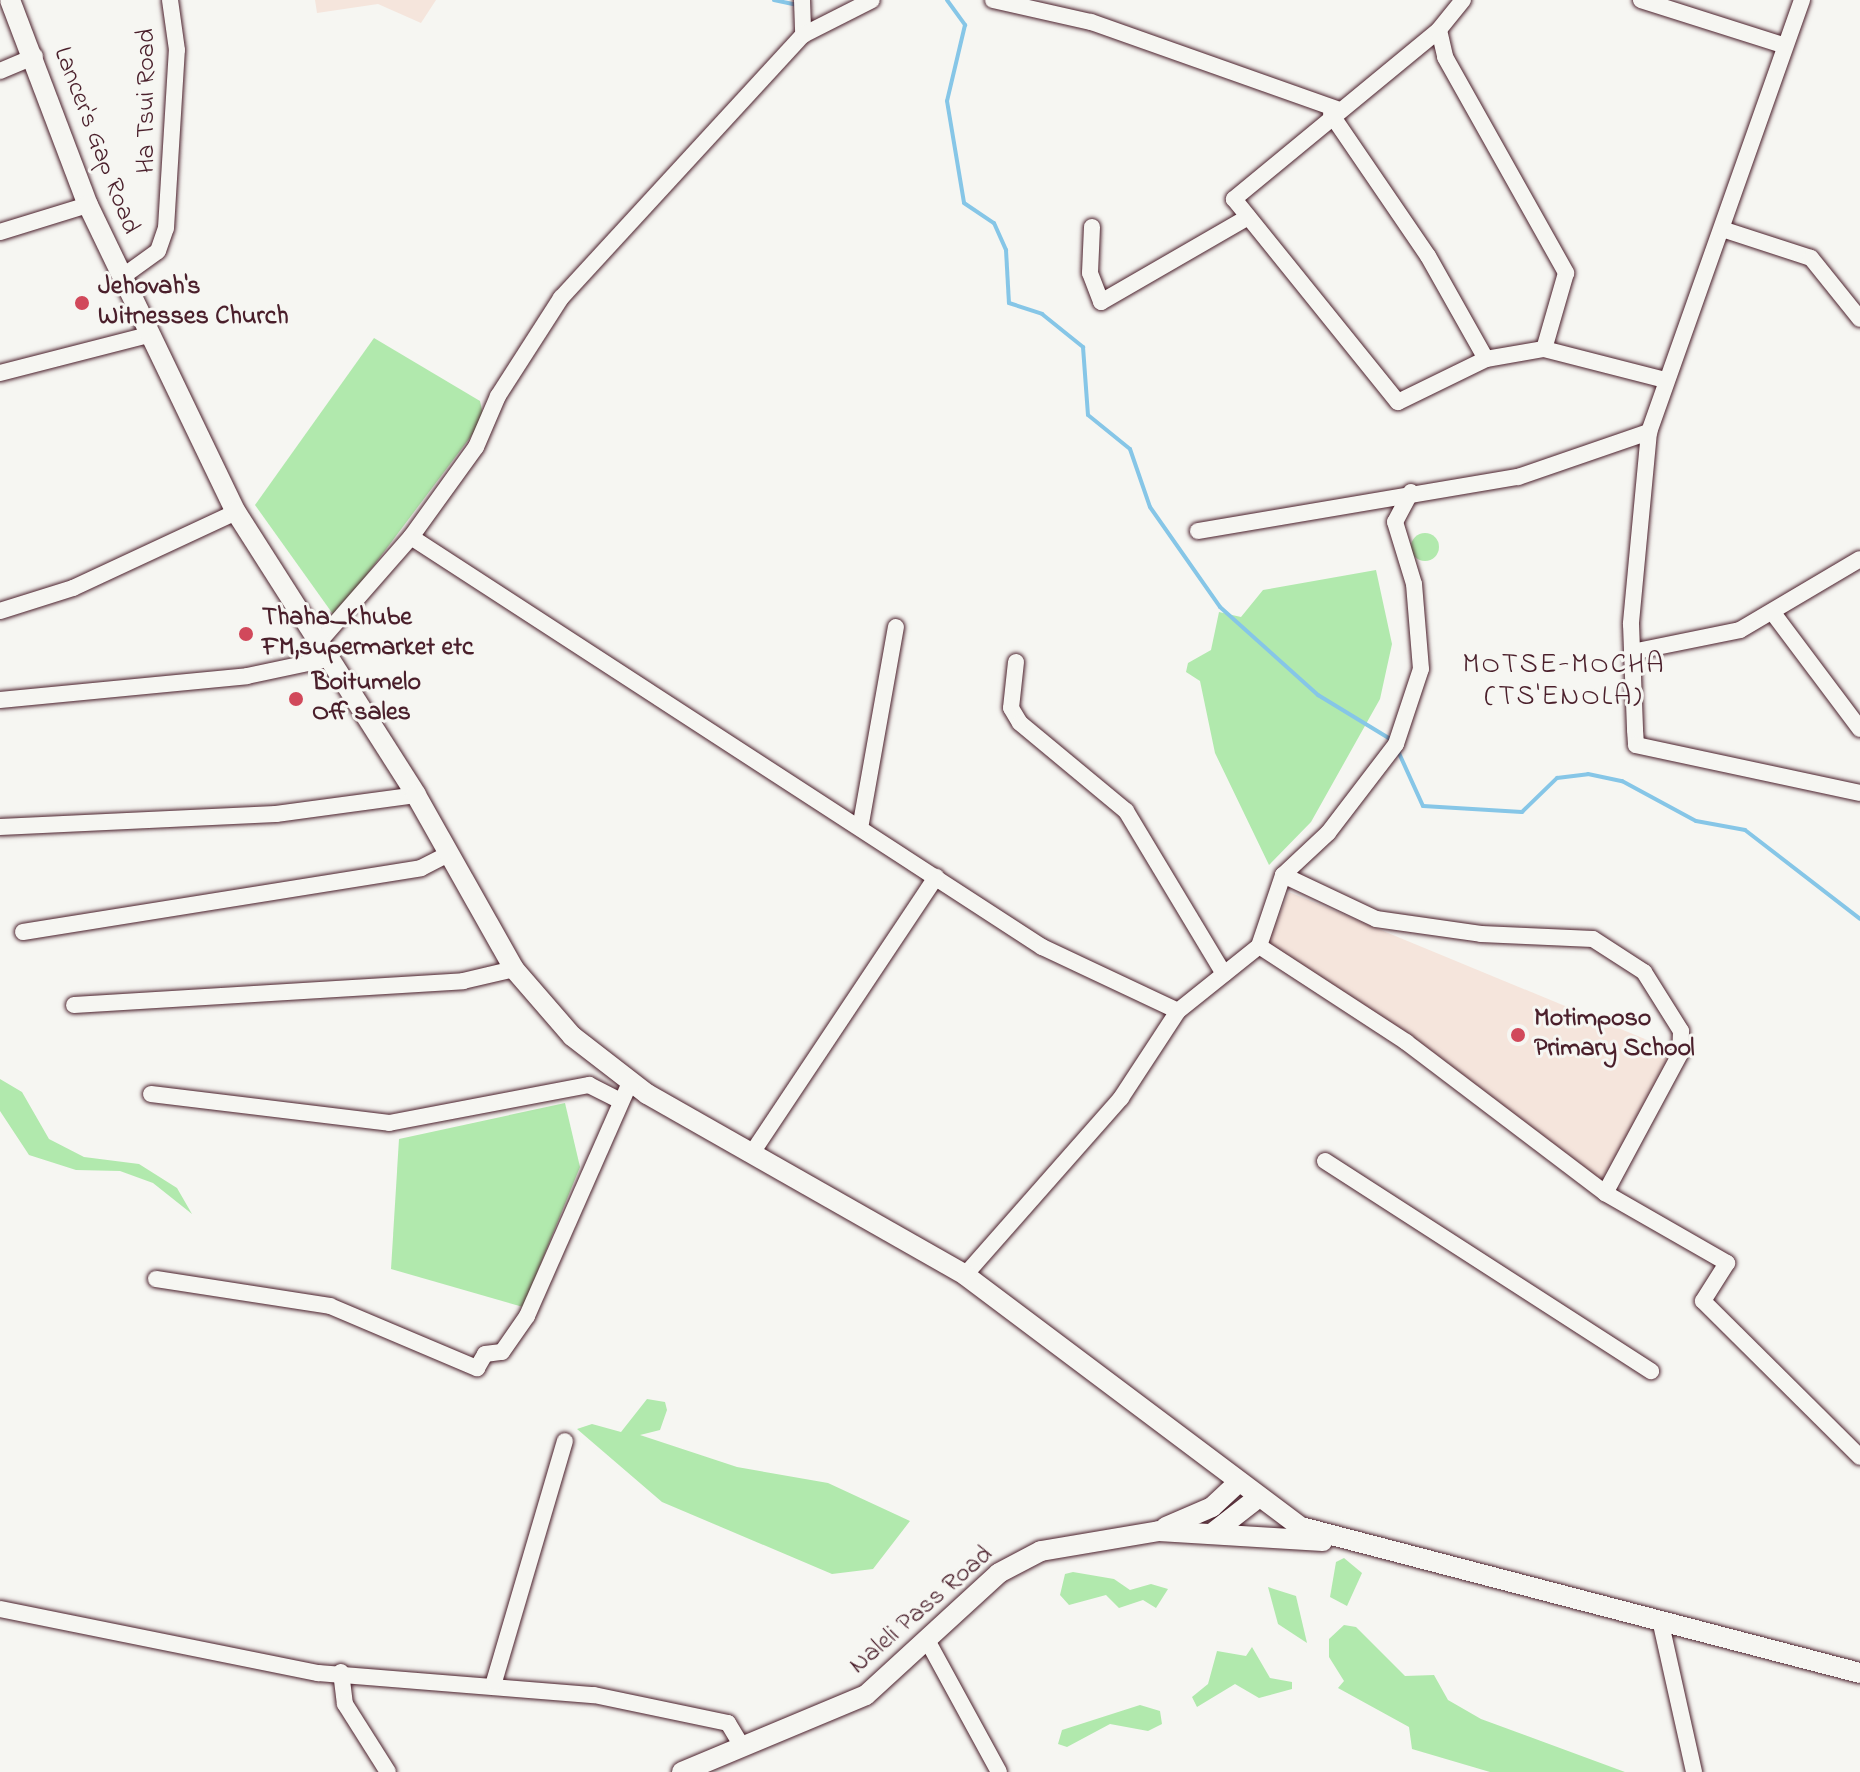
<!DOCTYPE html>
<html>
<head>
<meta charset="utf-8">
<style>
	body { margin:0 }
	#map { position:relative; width:1860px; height:1772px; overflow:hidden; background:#f6f6f2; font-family:"Indie Flower",sans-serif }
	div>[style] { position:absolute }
	.built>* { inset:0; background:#f5e5dc }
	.green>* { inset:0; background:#b1e9ad }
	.round { border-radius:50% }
	.stream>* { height:4px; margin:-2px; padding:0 2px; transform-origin:2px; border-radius:2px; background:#86c6e7 }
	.roads { filter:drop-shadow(0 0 2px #4a1f2b) drop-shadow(0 0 2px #4a1f2b) }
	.minor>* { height:16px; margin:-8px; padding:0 8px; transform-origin:8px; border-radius:8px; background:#f6f6f2 }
	.major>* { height:20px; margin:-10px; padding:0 10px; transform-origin:10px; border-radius:10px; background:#f6f6f2 }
	.dots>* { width:22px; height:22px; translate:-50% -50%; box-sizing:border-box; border:4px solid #f6f6f2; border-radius:50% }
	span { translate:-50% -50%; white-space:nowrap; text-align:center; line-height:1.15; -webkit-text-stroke:6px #f6f6f2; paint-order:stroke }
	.street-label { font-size:26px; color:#4a1f2b }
	.poi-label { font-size:26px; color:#4a1f2b; font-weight:700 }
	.left { translate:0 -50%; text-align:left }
	.neighbourhood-label { font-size:28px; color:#4a1f2b; letter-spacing:2px }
</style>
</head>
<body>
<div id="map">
	<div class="built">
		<i style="clip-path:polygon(315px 0,436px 0,421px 23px,378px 4px,317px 13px)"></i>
		<i style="clip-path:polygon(1289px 892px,1674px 1051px,1600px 1184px,1267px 944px)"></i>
	</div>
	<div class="green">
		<i style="clip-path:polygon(374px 338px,480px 401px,484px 419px,335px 617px,255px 505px)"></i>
		<i class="round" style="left:1411px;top:533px;width:28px;height:28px"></i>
		<i style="clip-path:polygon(1376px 570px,1392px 644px,1380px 699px,1311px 822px,1269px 865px,1215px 753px,1200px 681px,1186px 672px,1188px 663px,1211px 650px,1219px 612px,1241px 617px,1263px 590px)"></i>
		<i style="clip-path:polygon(0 1079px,22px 1092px,49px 1139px,84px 1157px,139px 1164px,177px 1188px,192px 1214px,153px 1183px,120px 1171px,76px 1170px,29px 1155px,0 1111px)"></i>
		<i style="clip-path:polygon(565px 1103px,580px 1167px,523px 1307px,391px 1269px,399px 1139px)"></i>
		<i style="clip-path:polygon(647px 1399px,665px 1402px,667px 1410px,660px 1430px,640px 1435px,737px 1467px,828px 1483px,910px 1521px,873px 1569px,832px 1574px,662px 1502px,577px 1429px,592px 1424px,621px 1432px)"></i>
		<i style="clip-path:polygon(1344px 1558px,1362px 1573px,1347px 1606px,1330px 1597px,1336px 1562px)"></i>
		<i style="clip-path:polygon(1073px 1572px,1114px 1579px,1130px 1590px,1151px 1584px,1168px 1589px,1156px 1608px,1143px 1600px,1119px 1608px,1106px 1595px,1069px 1605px,1060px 1595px,1065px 1574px)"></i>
		<i style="clip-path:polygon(1268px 1587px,1296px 1596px,1307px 1643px,1278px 1624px)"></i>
		<i style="clip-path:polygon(1344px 1625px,1356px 1627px,1405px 1676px,1434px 1675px,1448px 1700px,1481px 1719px,1625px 1772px,1490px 1772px,1412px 1749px,1409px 1727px,1338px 1688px,1344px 1681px,1329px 1657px,1329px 1639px)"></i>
		<i style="clip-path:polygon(1252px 1647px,1270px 1678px,1292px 1682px,1292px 1689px,1259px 1698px,1235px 1684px,1197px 1707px,1192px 1697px,1208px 1684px,1217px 1651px,1246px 1656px)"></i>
		<i style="clip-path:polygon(1140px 1705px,1160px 1711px,1162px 1724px,1148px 1731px,1110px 1724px,1067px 1747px,1058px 1744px,1062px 1730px)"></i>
	</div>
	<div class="stream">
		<i style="left:774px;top:0;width:24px;rotate:12deg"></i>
		<i style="left:947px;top:0;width:31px;rotate:54deg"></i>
		<i style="left:965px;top:25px;width:78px;rotate:103.3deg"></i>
		<i style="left:947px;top:101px;width:103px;rotate:80.5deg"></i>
		<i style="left:964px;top:203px;width:36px;rotate:34deg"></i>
		<i style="left:994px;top:223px;width:30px;rotate:66deg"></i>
		<i style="left:1006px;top:250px;width:53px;rotate:86.8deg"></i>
		<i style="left:1009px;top:303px;width:35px;rotate:18deg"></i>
		<i style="left:1042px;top:314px;width:53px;rotate:38.8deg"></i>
		<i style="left:1083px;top:347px;width:68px;rotate:85.8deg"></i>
		<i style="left:1088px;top:415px;width:54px;rotate:39deg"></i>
		<i style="left:1130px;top:449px;width:61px;rotate:71deg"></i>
		<i style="left:1150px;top:507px;width:122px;rotate:55deg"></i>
		<i style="left:1220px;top:607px;width:132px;rotate:41.9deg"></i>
		<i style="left:1318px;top:695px;width:87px;rotate:31.3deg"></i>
		<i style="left:1398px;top:751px;width:60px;rotate:65.6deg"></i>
		<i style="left:1423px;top:806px;width:99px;rotate:3.5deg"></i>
		<i style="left:1522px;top:812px;width:49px;rotate:-44.2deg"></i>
		<i style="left:1557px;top:778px;width:31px;rotate:-7deg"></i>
		<i style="left:1588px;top:774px;width:35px;rotate:12deg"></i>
		<i style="left:1622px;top:781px;width:84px;rotate:28.4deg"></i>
		<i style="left:1696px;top:821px;width:50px;rotate:10.4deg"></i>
		<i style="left:1745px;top:830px;width:145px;rotate:37.7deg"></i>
	</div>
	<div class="roads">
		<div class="minor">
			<i style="left:802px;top:0;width:35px;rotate:88deg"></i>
			<i style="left:993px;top:0;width:100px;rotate:12.7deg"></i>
			<i style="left:1091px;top:22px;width:261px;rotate:19.5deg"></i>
			<i style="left:1463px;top:0;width:38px;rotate:129deg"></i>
			<i style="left:1439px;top:30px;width:266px;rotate:140.5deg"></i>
			<i style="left:1234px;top:199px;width:261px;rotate:51.1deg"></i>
			<i style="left:1398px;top:402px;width:98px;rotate:-26deg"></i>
			<i style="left:1486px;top:359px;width:59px;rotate:-9.8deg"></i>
			<i style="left:1544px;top:349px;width:122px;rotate:14.3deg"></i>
			<i style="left:1641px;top:0;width:149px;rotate:17.6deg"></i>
			<i style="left:1802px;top:0;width:458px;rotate:109.5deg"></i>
			<i style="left:1649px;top:432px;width:193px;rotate:95.4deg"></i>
			<i style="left:1631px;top:624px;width:106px;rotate:87.8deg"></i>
			<i style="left:1635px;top:730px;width:15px;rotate:86deg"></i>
			<i style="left:1636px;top:745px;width:229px;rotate:12.1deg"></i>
			<i style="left:1439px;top:30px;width:28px;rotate:77deg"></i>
			<i style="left:1445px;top:57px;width:248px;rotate:60.7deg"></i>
			<i style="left:1566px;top:273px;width:79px;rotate:106.1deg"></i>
			<i style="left:0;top:71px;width:38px;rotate:-23deg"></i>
			<i style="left:1331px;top:114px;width:172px;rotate:55.7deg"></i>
			<i style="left:1428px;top:256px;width:118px;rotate:60.6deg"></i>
			<i style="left:1092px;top:227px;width:46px;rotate:92.5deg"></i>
			<i style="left:1090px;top:273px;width:31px;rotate:69deg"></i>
			<i style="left:1101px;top:302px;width:170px;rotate:-30deg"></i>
			<i style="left:1725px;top:230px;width:90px;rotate:18deg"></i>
			<i style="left:1811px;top:258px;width:78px;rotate:51.2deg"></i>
			<i style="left:0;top:232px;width:92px;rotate:-17.1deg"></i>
			<i style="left:122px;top:277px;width:44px;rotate:-35.8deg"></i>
			<i style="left:158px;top:251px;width:24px;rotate:-71deg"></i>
			<i style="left:166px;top:228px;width:178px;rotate:-86.5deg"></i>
			<i style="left:177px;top:50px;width:50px;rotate:-98deg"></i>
			<i style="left:0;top:373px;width:153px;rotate:-14.4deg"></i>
			<i style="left:1198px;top:531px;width:325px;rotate:-9.6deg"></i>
			<i style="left:1518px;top:477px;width:139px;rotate:-19deg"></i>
			<i style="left:411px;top:537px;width:753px;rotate:33.01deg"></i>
			<i style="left:1042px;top:947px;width:150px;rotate:25.2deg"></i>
			<i style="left:0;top:611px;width:77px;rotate:-17.5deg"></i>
			<i style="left:73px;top:588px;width:180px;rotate:-25deg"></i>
			<i style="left:1773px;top:613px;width:145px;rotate:53.1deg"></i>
			<i style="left:319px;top:642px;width:140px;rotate:-48.8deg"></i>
			<i style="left:411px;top:537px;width:111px;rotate:-54.2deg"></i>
			<i style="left:476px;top:447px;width:56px;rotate:-66.7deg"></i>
			<i style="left:498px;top:396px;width:117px;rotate:-57.3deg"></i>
			<i style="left:561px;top:298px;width:357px;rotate:-47.4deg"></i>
			<i style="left:803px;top:35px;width:77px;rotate:-26.9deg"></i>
			<i style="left:1632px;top:652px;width:110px;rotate:-11.5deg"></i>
			<i style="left:1740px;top:630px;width:139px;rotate:-30.6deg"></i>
			<i style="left:1016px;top:662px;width:46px;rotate:96.2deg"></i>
			<i style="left:1011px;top:708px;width:17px;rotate:59deg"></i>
			<i style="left:1020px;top:723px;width:138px;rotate:39.7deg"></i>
			<i style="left:1126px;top:811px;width:190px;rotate:59deg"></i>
			<i style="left:0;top:700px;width:248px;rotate:-5.5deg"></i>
			<i style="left:247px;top:676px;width:82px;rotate:-12deg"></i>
			<i style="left:861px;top:823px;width:199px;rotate:-79.9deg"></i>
			<i style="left:0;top:827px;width:276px;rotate:-2.7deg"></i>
			<i style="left:276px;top:814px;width:141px;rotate:-7.7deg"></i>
			<i style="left:1283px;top:875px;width:103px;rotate:25.3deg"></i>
			<i style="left:1376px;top:919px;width:106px;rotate:8.1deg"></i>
			<i style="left:1481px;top:934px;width:112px;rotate:2.6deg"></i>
			<i style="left:1593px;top:939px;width:61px;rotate:32.9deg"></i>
			<i style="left:1644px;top:972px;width:70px;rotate:57.9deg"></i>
			<i style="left:1681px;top:1031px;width:23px;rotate:92deg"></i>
			<i style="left:1680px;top:1054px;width:158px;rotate:118.3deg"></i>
			<i style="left:23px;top:932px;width:403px;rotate:-9.1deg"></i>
			<i style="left:421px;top:868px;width:31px;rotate:-27deg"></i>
			<i style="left:1259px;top:946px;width:176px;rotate:33.1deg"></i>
			<i style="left:1406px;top:1042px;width:250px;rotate:37.2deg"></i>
			<i style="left:1605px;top:1193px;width:141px;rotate:29.8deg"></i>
			<i style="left:1727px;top:1263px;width:45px;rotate:122.3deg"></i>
			<i style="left:1703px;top:1301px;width:221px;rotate:44.8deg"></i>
			<i style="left:74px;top:1005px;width:390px;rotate:-3.5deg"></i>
			<i style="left:463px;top:981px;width:52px;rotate:-13.2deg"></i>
			<i style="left:151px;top:1094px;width:240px;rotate:6.9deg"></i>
			<i style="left:389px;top:1123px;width:204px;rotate:-10.8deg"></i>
			<i style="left:589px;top:1085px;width:33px;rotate:27deg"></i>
			<i style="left:752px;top:1153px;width:332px;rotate:-56.3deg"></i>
			<i style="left:1325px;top:1161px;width:388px;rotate:32.8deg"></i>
			<i style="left:965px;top:1275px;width:236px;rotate:-48.6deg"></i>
			<i style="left:1121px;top:1098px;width:104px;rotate:-56.8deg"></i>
			<i style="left:1178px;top:1011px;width:104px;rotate:-38.7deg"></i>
			<i style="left:1259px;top:946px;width:75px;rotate:-71.3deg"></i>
			<i style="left:1283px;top:875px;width:62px;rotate:-43deg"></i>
			<i style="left:1328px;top:833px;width:112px;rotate:-52.6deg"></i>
			<i style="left:1396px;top:744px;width:79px;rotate:-71.6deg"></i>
			<i style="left:1421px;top:669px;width:85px;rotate:-94.7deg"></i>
			<i style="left:1414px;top:584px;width:65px;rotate:-107deg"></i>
			<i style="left:1395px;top:522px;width:34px;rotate:-62deg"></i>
			<i style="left:156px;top:1279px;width:176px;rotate:8.8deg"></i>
			<i style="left:330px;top:1306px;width:160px;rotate:22.9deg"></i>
			<i style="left:477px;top:1368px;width:16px;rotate:-60deg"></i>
			<i style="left:485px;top:1354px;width:17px;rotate:-7deg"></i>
			<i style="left:502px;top:1352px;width:44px;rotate:-55.2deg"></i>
			<i style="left:527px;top:1316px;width:255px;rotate:-66.2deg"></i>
			<i style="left:0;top:1609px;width:324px;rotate:11.4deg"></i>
			<i style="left:318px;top:1673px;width:277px;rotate:4.6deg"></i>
			<i style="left:594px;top:1695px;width:137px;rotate:11.8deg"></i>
			<i style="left:728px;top:1723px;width:29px;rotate:59deg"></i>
			<i style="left:1661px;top:1624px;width:152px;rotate:77.4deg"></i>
			<i style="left:927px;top:1640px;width:150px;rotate:61.4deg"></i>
			<i style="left:341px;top:1672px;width:32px;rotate:83deg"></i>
			<i style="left:345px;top:1704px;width:80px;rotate:57.7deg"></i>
			<i style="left:494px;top:1682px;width:251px;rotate:-73.6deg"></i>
		</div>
		<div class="major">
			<i style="left:10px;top:0;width:219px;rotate:69.2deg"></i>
			<i style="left:88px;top:205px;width:341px;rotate:64.3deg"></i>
			<i style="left:236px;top:512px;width:335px;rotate:57.5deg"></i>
			<i style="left:416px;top:795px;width:200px;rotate:60.6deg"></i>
			<i style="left:514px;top:969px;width:89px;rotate:49.1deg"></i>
			<i style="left:572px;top:1036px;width:95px;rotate:37.7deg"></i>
			<i style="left:647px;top:1094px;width:366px;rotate:29.6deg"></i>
			<i style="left:965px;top:1275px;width:420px;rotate:36.9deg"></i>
			<i style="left:1301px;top:1527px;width:578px;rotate:14.64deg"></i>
			<i style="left:1166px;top:1527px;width:50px;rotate:-23.5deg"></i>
			<i style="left:1212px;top:1507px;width:37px;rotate:-43deg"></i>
			<i style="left:1214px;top:1532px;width:57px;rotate:-37.9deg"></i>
			<i style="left:682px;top:1772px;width:199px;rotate:-22.7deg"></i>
			<i style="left:866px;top:1695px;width:180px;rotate:-42.5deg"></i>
			<i style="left:999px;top:1573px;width:47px;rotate:-27.6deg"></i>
			<i style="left:1041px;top:1551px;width:120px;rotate:-9.6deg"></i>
			<i style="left:1159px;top:1531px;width:164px;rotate:3.5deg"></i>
		</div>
	</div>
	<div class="dots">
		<i style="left:82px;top:303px;background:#d1495b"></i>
		<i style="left:246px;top:634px;background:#d1495b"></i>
		<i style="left:296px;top:699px;background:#d1495b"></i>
		<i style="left:1518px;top:1035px;background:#d1495b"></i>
	</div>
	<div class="street-label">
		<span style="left:148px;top:101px;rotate:-90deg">Ha Tsui Road</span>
		<span style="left:95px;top:141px;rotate:69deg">Lancer's Gap Road</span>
		<span style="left:922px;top:1611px;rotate:-41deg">Naleli Pass Road</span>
	</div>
	<div class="poi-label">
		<span class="left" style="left:98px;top:303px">Jehovah's<br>Witnesses Church</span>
		<span class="left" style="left:262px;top:634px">Thaha_Khube<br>FM,supermarket etc</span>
		<span class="left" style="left:312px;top:699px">Boitumelo<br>Off sales</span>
		<span class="left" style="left:1534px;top:1035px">Motimposo<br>Primary School</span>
	</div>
	<div class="neighbourhood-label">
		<span style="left:1564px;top:682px">MOTSE-MOCHA<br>(TS'ENOLA)</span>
	</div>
</div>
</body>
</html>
